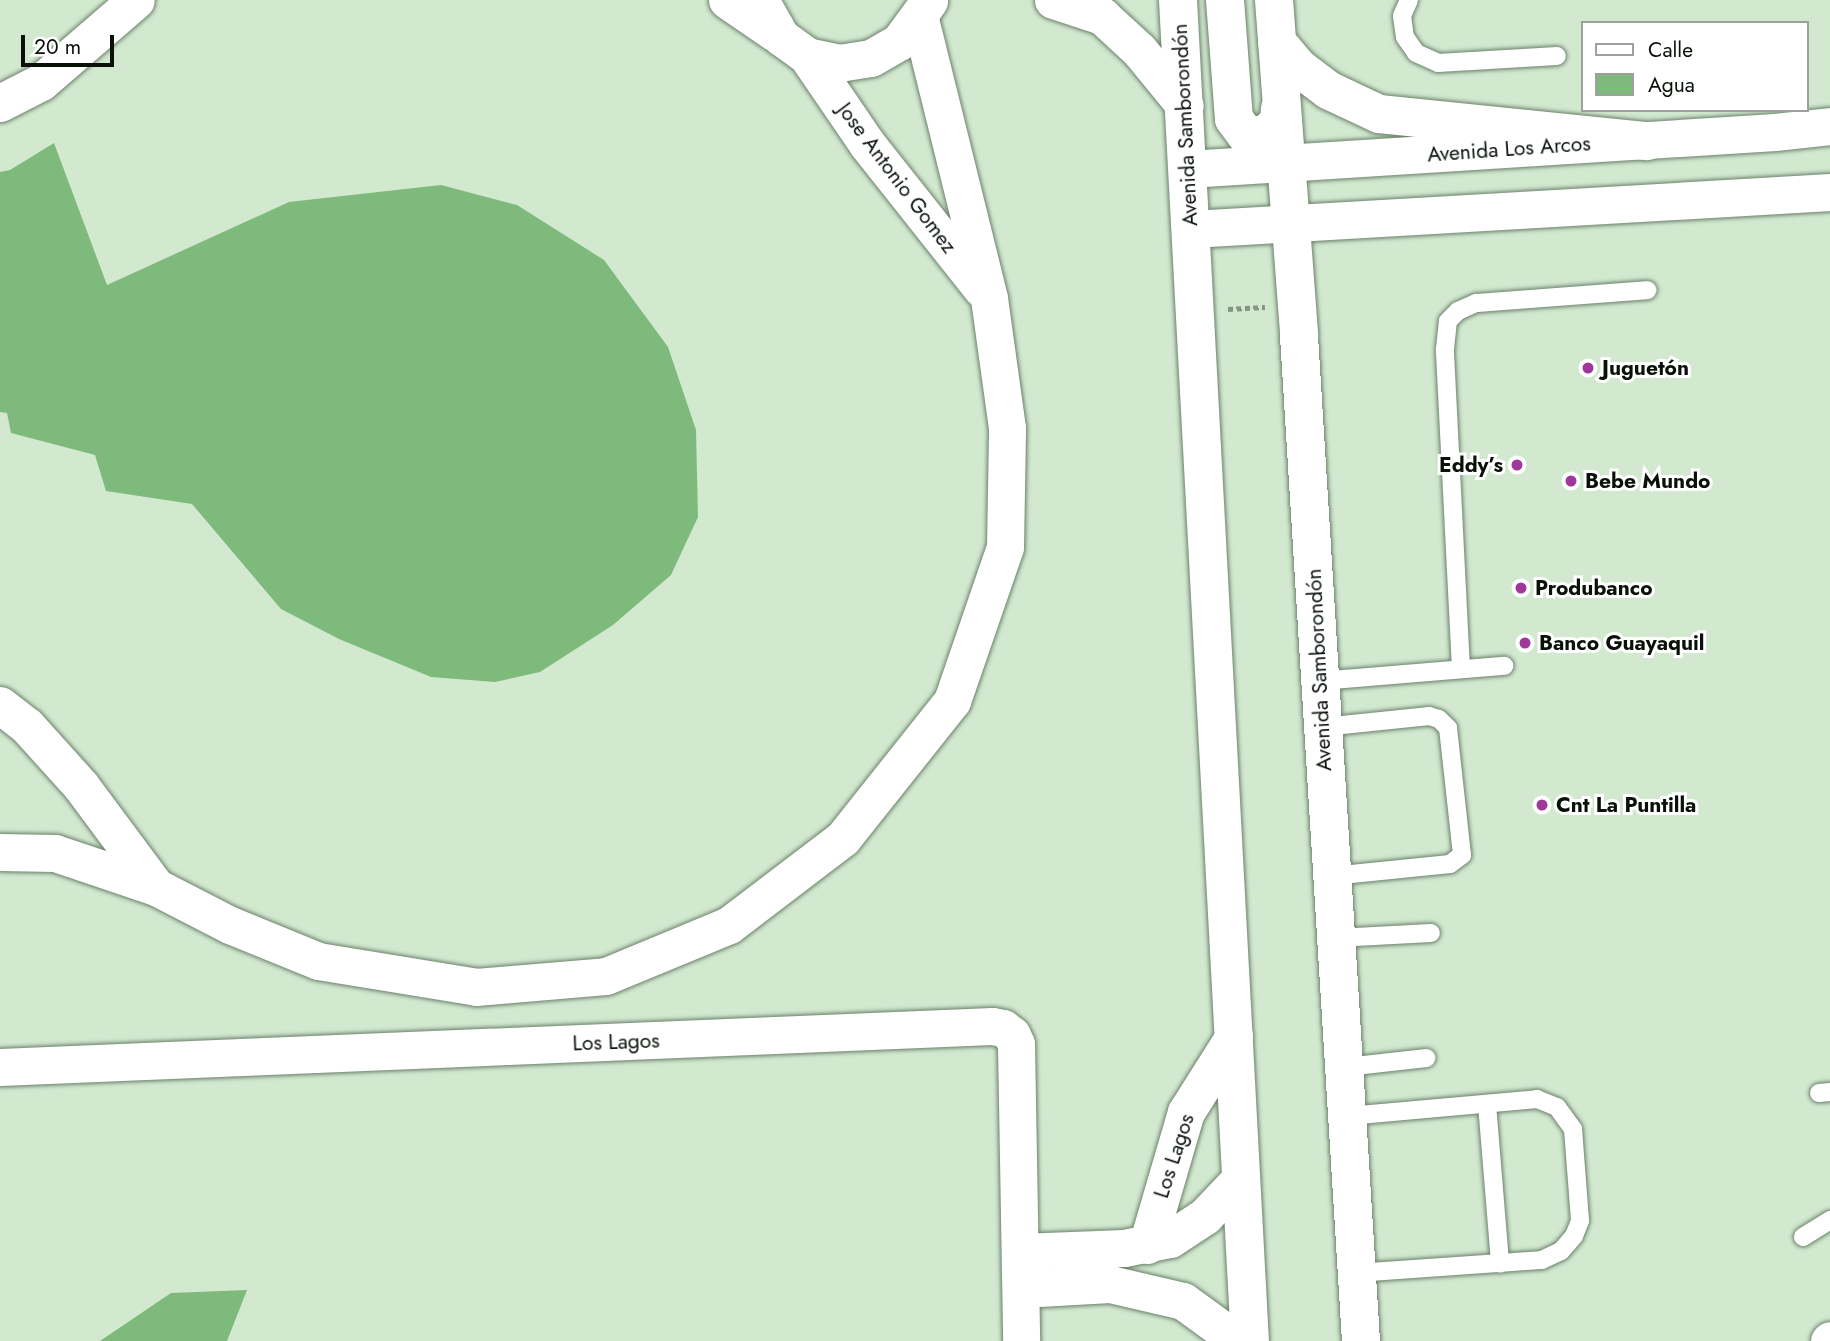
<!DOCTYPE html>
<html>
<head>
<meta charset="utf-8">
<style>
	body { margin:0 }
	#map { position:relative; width:1830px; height:1341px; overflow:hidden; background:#d2e9d0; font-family:Jost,sans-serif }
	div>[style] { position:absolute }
	.water>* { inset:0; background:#7dba7b }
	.path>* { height:4.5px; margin-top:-2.25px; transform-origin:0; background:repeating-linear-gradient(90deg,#849583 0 5px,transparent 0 8.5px) }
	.roads { filter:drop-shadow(0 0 2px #6c816b) drop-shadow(0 0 2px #6c816b) }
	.service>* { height:18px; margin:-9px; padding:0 9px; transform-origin:9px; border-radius:9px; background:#fff }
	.minor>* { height:37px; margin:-18.5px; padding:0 18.5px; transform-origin:18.5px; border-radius:18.5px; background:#fff }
	.trunk>* { height:38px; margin:-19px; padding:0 19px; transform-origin:19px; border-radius:19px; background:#fff }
	.dots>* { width:19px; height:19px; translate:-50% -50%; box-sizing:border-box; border:4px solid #fff; border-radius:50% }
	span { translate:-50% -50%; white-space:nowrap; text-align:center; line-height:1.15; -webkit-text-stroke:6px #fff; paint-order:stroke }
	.street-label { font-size:21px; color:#091109 }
	.poi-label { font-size:21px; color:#091109; font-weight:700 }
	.left { translate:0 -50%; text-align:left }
	.right { translate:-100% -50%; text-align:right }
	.legend { position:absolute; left:1581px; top:21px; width:228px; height:91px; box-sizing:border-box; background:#fff; border:2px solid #9da09d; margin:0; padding:9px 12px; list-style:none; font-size:21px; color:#091109 }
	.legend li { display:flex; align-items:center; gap:14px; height:35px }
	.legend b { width:35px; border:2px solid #9da09d }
	.scale { position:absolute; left:21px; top:35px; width:93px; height:32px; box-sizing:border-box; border:4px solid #091109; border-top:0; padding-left:9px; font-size:21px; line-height:24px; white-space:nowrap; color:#091109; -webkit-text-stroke:5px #fff; paint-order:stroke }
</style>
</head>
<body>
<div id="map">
	<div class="water">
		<i style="clip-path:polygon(54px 143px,107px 285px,289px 202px,441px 185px,517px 205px,604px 260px,668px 347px,696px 430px,698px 517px,671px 575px,613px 625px,540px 672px,495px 682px,431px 677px,339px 639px,281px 609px,192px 504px,106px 491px,95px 455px,11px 433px,7px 413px,0 412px,0 172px,10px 170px)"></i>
		<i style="clip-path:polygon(247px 1290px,227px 1341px,100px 1341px,171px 1293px)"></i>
	</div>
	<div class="path">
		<i style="left:1228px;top:309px;width:37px;rotate:-3deg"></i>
	</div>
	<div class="roads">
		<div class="service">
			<i style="left:1409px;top:0;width:17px;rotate:114deg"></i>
			<i style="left:1402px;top:16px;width:21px;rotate:82deg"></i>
			<i style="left:1405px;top:37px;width:19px;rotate:55deg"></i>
			<i style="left:1416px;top:53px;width:24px;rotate:24deg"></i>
			<i style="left:1438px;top:63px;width:119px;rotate:-3.4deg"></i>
			<i style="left:1461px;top:669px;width:320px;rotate:-92.9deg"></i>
			<i style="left:1445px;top:349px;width:28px;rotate:-84deg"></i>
			<i style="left:1448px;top:321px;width:14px;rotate:-45deg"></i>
			<i style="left:1458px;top:311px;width:20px;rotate:-24deg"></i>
			<i style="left:1476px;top:303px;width:172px;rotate:-4.3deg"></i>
			<i style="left:1320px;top:681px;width:185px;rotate:-4.7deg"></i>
			<i style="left:1323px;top:727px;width:107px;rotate:-5.9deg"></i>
			<i style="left:1429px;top:716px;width:10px;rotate:17deg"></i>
			<i style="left:1439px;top:719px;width:13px;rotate:45deg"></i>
			<i style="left:1448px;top:728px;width:128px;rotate:83.7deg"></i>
			<i style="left:1462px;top:855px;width:15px;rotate:143deg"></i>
			<i style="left:1450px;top:864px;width:119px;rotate:174.2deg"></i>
			<i style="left:1336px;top:938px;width:95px;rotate:-3deg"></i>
			<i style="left:1346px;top:1067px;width:81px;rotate:-6.4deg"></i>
			<i style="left:1819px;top:1093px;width:11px;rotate:-5deg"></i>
			<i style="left:1487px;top:1104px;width:160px;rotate:85.3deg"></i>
			<i style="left:1348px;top:1116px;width:190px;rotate:-5.1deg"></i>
			<i style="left:1537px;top:1099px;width:22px;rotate:22deg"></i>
			<i style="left:1557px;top:1107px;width:27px;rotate:54deg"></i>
			<i style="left:1573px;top:1129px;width:92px;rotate:85.6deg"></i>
			<i style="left:1580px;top:1221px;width:16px;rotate:112deg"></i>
			<i style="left:1574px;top:1236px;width:20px;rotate:131deg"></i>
			<i style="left:1561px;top:1251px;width:21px;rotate:155deg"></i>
			<i style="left:1542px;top:1260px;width:185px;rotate:176deg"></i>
			<i style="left:1803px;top:1237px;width:32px;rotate:-32deg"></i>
		</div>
		<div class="minor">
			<i style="left:727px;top:0;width:58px;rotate:34.5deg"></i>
			<i style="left:760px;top:0;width:43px;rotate:60.4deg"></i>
			<i style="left:781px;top:37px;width:32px;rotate:36deg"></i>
			<i style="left:807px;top:56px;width:33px;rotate:12deg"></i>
			<i style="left:839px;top:63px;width:32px;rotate:-9deg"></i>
			<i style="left:871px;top:58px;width:32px;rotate:-30deg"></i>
			<i style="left:899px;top:42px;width:51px;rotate:-53.8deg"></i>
			<i style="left:1053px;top:0;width:52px;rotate:18.1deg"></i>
			<i style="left:1102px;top:16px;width:50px;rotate:42.6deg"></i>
			<i style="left:1139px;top:50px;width:72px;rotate:50.6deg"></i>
			<i style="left:807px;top:56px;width:107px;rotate:55.7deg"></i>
			<i style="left:867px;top:144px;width:185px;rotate:51.6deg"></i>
			<i style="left:0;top:103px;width:46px;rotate:-27.1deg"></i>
			<i style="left:41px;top:82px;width:125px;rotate:-40.8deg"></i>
			<i style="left:1188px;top:169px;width:588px;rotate:-3.61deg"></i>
			<i style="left:1775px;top:132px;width:55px;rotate:-6.2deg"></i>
			<i style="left:1191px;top:229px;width:640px;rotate:-3.31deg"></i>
			<i style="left:0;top:705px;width:34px;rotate:38deg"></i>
			<i style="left:27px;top:726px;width:81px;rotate:48deg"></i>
			<i style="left:81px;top:786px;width:126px;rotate:53.4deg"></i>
			<i style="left:0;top:852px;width:55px;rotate:1deg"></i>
			<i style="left:55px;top:853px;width:107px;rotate:18.6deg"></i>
			<i style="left:156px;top:887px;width:83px;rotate:27.2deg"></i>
			<i style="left:230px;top:925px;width:95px;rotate:22.2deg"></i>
			<i style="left:318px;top:961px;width:160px;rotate:9.3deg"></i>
			<i style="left:476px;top:987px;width:130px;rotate:-4.8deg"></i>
			<i style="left:606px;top:976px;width:133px;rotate:-22.5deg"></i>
			<i style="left:729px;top:925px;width:143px;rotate:-37.3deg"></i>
			<i style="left:843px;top:838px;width:175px;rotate:-51.5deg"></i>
			<i style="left:952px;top:701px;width:163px;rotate:-71deg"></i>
			<i style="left:1005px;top:547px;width:119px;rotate:-89deg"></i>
			<i style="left:1007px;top:428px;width:131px;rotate:-97.9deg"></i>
			<i style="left:989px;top:298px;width:291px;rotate:-103.9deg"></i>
			<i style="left:0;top:1067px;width:993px;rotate:-2.37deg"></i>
			<i style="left:992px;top:1026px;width:11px;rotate:10deg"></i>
			<i style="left:1003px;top:1028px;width:11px;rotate:38deg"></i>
			<i style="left:1012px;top:1035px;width:10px;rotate:66deg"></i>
			<i style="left:1016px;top:1044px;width:297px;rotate:89deg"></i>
			<i style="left:1147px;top:1245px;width:139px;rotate:-73.7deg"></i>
			<i style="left:1186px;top:1112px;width:90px;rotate:-57.7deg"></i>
			<i style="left:1020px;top:1252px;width:104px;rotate:-2.2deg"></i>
			<i style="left:1124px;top:1248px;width:47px;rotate:-11.1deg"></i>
			<i style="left:1170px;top:1239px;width:42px;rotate:-33.3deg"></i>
			<i style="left:1205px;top:1216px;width:52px;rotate:-46.5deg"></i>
			<i style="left:1021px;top:1289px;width:89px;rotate:-3.2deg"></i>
			<i style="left:1110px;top:1284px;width:75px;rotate:13.1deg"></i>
			<i style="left:1183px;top:1301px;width:68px;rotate:36deg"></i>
			<i style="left:1829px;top:1341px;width:1px;rotate:-45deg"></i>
		</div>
		<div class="trunk">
			<i style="left:1178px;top:0;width:1343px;rotate:86.93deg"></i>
			<i style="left:1225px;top:0;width:119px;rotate:85.7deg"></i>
			<i style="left:1234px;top:119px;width:20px;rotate:53deg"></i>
			<i style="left:1246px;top:135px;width:19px"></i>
			<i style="left:1265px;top:135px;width:19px;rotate:-43deg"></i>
			<i style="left:1279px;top:122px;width:13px;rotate:-86deg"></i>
			<i style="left:1274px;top:0;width:337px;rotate:85.7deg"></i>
			<i style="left:1299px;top:336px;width:1007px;rotate:86.47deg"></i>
			<i style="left:1277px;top:42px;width:34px;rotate:50deg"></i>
			<i style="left:1299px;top:68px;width:36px;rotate:37deg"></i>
			<i style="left:1328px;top:90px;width:56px;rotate:25.2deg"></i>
			<i style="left:1379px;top:114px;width:269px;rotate:5.8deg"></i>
		</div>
	</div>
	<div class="dots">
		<i style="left:1588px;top:368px;background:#9f389b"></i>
		<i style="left:1517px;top:465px;background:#9f389b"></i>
		<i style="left:1571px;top:481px;background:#9f389b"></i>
		<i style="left:1521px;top:588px;background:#9f389b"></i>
		<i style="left:1525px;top:643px;background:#9f389b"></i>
		<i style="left:1542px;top:805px;background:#9f389b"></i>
	</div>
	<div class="street-label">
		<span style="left:1185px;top:125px;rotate:-93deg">Avenida Samborondón</span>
		<span style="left:1509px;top:149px;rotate:-4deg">Avenida Los Arcos</span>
		<span style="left:897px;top:178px;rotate:53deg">Jose Antonio Gomez</span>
		<span style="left:1319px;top:670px;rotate:-93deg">Avenida Samborondón</span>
		<span style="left:616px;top:1042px;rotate:-2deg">Los Lagos</span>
		<span style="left:1174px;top:1156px;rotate:-72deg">Los Lagos</span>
	</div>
	<div class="poi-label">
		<span class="left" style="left:1602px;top:368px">Juguetón</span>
		<span class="right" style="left:1503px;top:465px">Eddy’s</span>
		<span class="left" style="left:1585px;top:481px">Bebe Mundo</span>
		<span class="left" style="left:1535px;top:588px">Produbanco</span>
		<span class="left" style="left:1539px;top:643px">Banco Guayaquil</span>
		<span class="left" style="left:1556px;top:805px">Cnt La Puntilla</span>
	</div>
	<ul class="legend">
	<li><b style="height:9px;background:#fff"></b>Calle</li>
	<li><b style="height:19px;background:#7dba7b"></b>Agua</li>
	</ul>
	<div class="scale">20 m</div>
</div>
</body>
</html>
